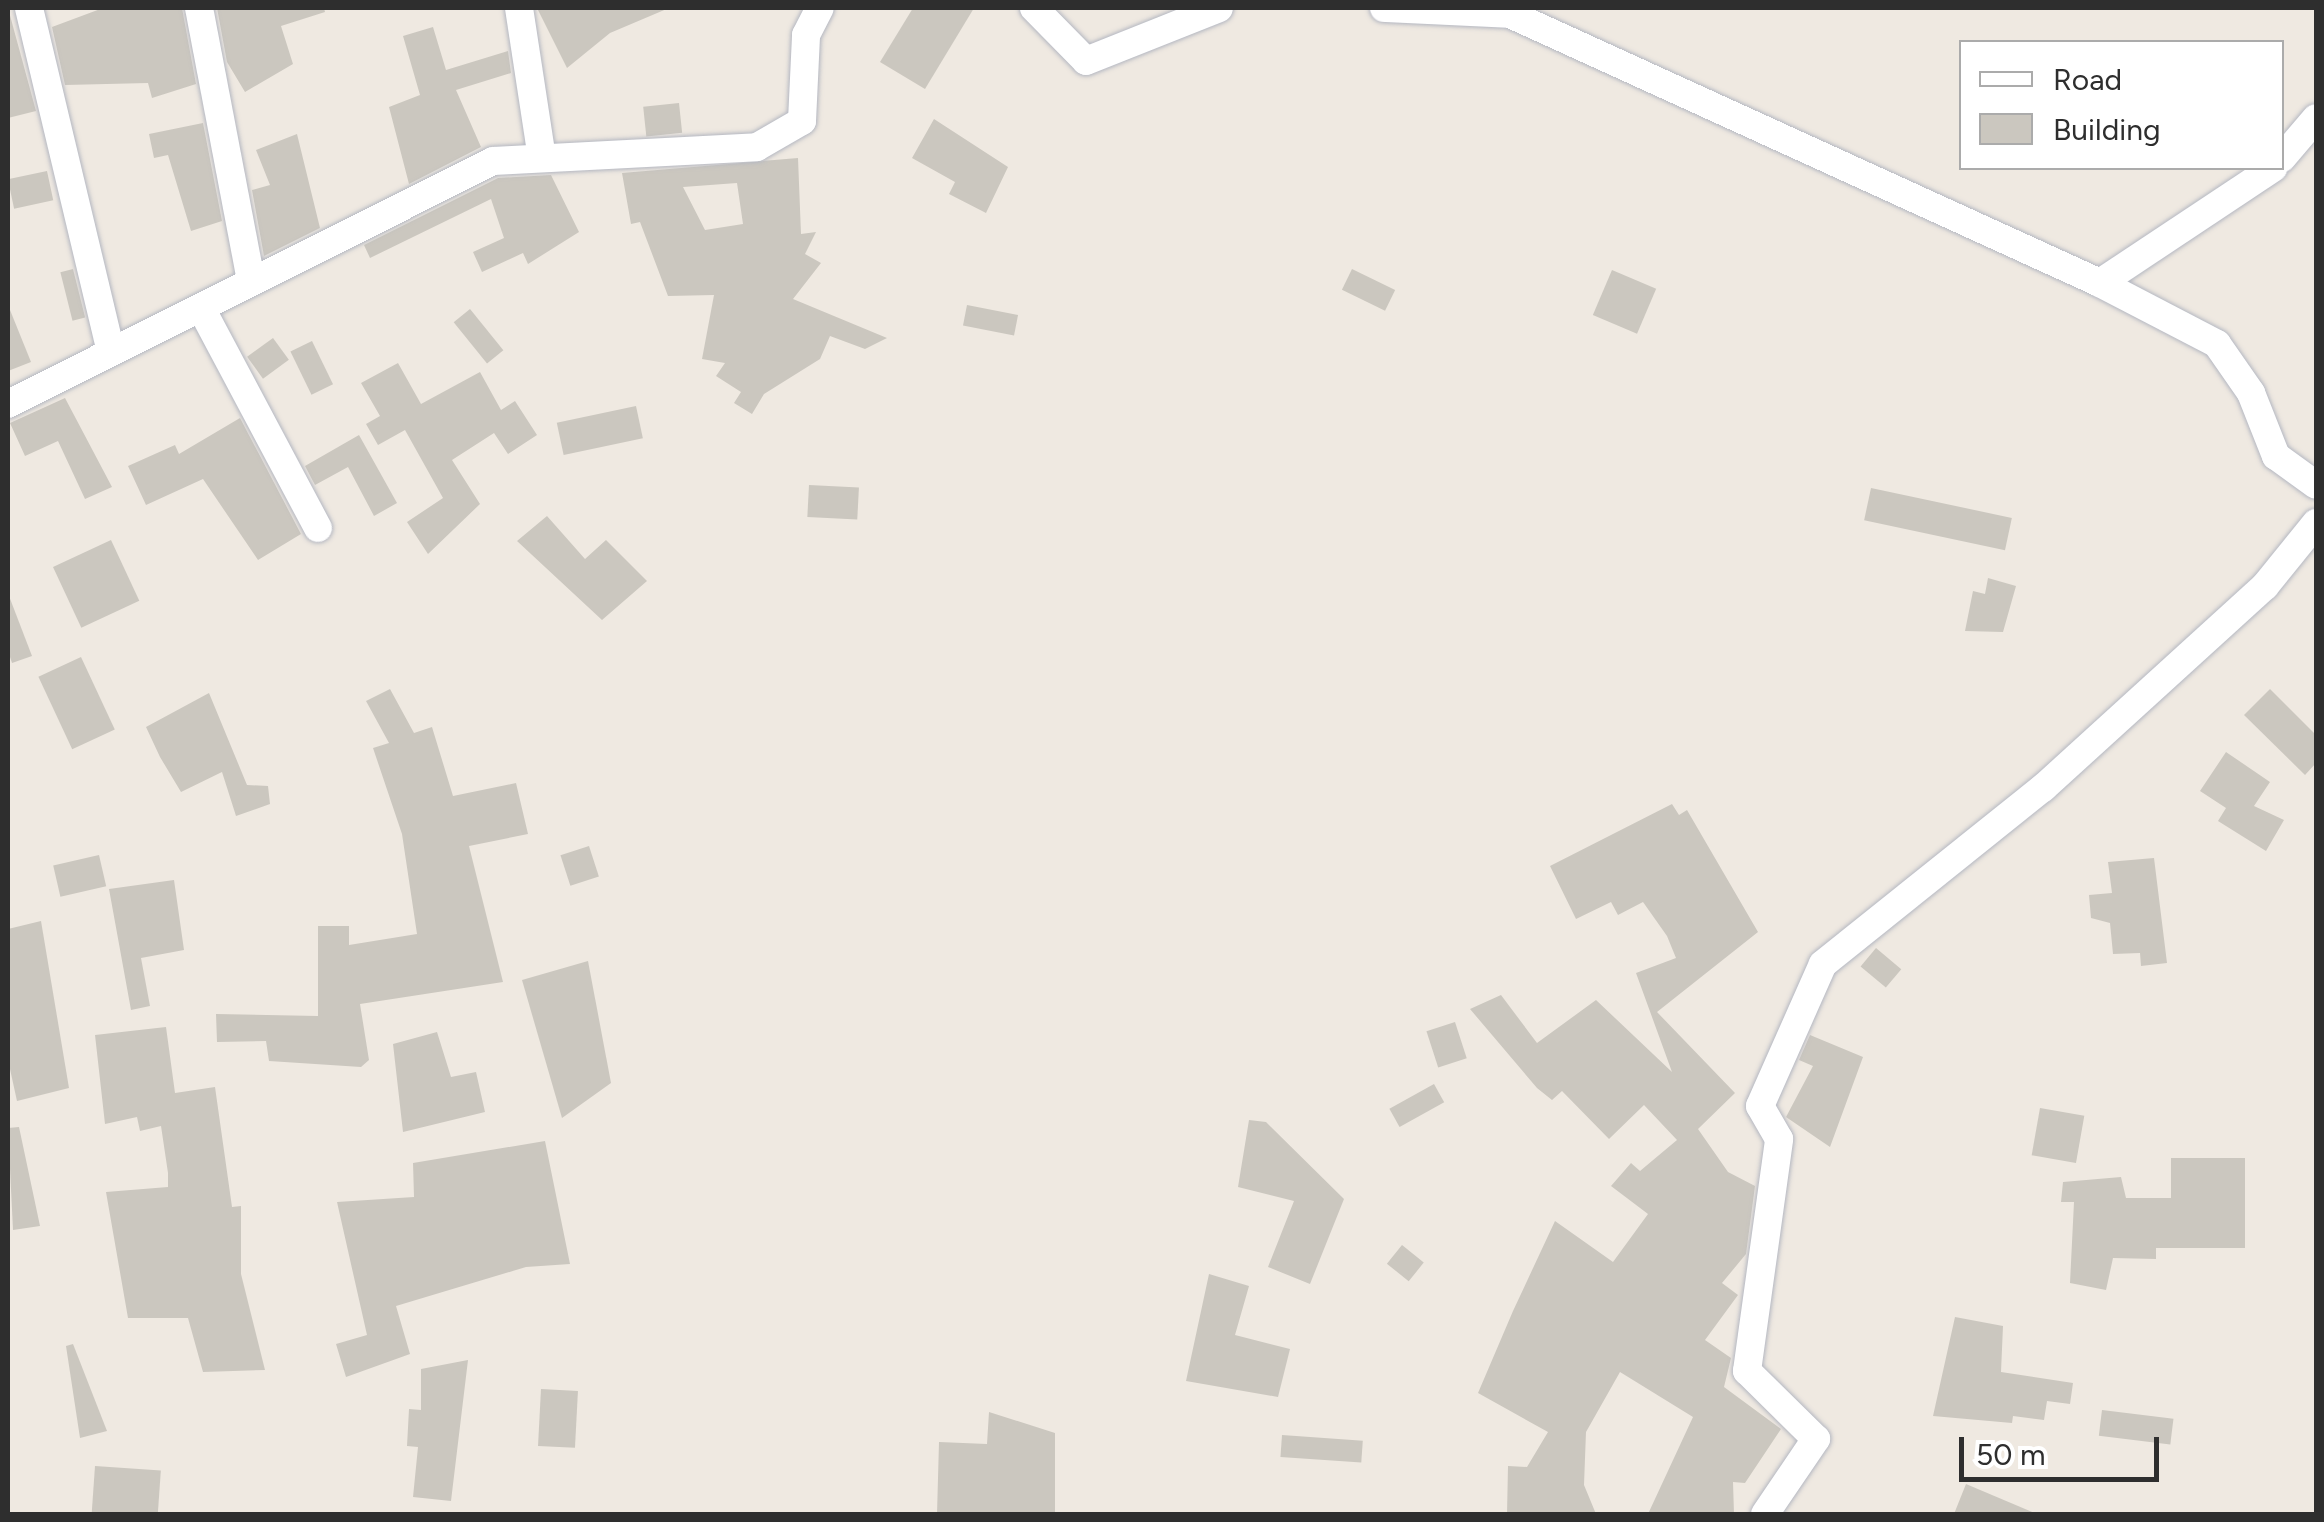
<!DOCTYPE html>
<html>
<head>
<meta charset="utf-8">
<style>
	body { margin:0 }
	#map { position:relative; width:2324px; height:1522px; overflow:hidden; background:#efe9e1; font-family:Figtree,sans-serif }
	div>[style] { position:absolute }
	.building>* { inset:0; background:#cbc7bf; transform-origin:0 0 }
	.roads { filter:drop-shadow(0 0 2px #b4b7c1) drop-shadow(0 0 2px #b4b7c1) }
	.minor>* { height:28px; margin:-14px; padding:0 14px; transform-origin:14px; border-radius:14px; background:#fff }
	span { translate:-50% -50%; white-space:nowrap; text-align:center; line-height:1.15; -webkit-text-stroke:10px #fff; paint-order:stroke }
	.frame { position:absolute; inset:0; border:10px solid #2e2e2e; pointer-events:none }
	.legend { position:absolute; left:1959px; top:40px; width:325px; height:130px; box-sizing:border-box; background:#fff; border:2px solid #ababab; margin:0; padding:12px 18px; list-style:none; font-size:30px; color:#2e2e2e }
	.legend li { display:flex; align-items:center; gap:20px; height:50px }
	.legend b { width:50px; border:2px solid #ababab }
	.scale { position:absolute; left:1959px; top:1437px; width:200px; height:45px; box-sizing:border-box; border:5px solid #2e2e2e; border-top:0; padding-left:12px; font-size:30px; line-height:35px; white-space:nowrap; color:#2e2e2e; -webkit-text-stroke:8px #fff; paint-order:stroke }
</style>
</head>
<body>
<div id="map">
	<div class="building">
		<i style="clip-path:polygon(8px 8px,36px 111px,8px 118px)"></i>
		<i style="clip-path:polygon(103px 8px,182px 8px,196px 84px,152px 98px,148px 83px,65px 85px,52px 27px)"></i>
		<i style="clip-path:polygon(217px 8px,324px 8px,325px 12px,281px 26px,293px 64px,245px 92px,227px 62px)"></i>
		<i style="clip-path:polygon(537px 8px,669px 8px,610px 33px,567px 68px)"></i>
		<i style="clip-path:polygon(913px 8px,974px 8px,925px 89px,880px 62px)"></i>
		<i style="clip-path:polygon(433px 27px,446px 70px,508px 51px,511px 73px,456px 90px,481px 147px,409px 184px,389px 107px,420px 95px,403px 36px)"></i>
		<i style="left:679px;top:103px;width:30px;height:36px;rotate:84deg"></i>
		<i style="clip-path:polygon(934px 119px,1008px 167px,986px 213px,949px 194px,955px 182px,912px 158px)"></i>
		<i style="clip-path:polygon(203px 123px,222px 221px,191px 231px,168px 155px,154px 158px,149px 134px)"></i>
		<i style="clip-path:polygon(297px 134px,320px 228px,264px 256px,252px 190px,270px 185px,256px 150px)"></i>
		<i style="clip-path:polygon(evenodd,798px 158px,801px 234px,816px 232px,805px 254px,821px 263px,793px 299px,887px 338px,865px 349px,830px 336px,820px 359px,764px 394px,752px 414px,734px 403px,741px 392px,716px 376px,725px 363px,702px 359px,714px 295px,668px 296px,640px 222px,631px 224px,622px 173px,798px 158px,737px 183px,743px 224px,705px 230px,683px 187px,737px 183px)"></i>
		<i style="left:47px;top:171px;width:30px;height:40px;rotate:78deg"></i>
		<i style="clip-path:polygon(551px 175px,579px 232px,528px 264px,523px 253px,482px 272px,473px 252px,504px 238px,491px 199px,370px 258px,364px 245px,498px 178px)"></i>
		<i style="left:73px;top:269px;width:50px;height:13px;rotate:76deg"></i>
		<i style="left:1352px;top:269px;width:48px;height:23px;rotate:26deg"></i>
		<i style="left:1612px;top:270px;width:48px;height:49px;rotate:23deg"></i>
		<i style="clip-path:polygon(8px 305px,31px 362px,8px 371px)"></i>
		<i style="left:967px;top:305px;width:52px;height:21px;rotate:11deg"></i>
		<i style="left:470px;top:309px;width:53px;height:21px;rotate:51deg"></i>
		<i style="left:273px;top:338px;width:27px;height:32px;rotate:54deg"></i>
		<i style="left:312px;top:341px;width:48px;height:24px;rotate:64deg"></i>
		<i style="clip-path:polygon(398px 363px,421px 404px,480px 372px,501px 410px,515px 401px,537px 435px,508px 454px,494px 433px,452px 460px,480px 504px,428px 554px,407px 522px,443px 498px,405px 430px,378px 445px,366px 424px,380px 416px,361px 383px)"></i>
		<i style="clip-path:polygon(65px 398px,112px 487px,85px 499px,58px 441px,25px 456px,10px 423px)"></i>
		<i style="left:636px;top:406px;width:33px;height:81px;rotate:78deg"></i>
		<i style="clip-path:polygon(240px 418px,301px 534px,258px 560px,203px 479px,146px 505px,128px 466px,175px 445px,179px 454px)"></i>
		<i style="clip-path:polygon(359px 435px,397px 503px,374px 516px,348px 467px,315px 485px,305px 466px)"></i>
		<i style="left:809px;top:485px;width:50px;height:32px;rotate:3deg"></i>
		<i style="left:1871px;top:488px;width:144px;height:33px;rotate:12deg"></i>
		<i style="clip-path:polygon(547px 516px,585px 559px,606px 540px,647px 581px,602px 620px,517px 541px)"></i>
		<i style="left:111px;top:540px;width:67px;height:64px;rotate:65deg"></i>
		<i style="clip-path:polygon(1988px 578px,2016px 586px,2003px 632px,1965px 631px,1973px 591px,1985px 594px)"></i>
		<i style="clip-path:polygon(9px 596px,32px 656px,12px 663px,8px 651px)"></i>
		<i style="left:81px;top:657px;width:80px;height:47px;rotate:65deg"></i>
		<i style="clip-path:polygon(390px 689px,414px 733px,432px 727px,453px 796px,516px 783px,528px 834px,469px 846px,503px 982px,360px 1004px,369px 1060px,361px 1067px,269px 1061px,266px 1041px,217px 1042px,216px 1014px,318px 1016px,318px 926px,349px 926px,349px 945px,417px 934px,402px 834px,373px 748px,389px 743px,366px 701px)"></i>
		<i style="clip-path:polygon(2270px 689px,2316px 735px,2316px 763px,2305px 775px,2244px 715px)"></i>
		<i style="clip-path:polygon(209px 693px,247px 785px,268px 786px,270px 804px,236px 816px,222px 772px,181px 792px,160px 757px,146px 727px)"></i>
		<i style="clip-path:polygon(2226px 752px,2270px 782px,2254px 806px,2284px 820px,2266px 851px,2218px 821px,2226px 808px,2200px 791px)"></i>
		<i style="clip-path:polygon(1672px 804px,1679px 815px,1687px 810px,1758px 932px,1657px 1012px,1735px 1093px,1698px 1129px,1728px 1172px,1755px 1186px,1746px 1254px,1722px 1283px,1738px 1295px,1705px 1340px,1731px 1358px,1724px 1387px,1781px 1429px,1745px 1483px,1733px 1482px,1734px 1514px,1648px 1514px,1693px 1417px,1620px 1372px,1586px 1432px,1584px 1485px,1596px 1514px,1507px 1514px,1508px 1466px,1527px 1467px,1548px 1432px,1478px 1393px,1513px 1311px,1555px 1221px,1613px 1262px,1648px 1214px,1611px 1186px,1631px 1163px,1640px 1171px,1677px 1140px,1644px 1105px,1609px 1139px,1562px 1091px,1552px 1100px,1537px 1088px,1470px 1009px,1501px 995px,1537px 1043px,1596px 1000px,1672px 1072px,1636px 973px,1676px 958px,1667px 936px,1643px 902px,1618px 915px,1611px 902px,1576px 919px,1550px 866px)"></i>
		<i style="left:589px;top:846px;width:32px;height:30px;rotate:72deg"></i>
		<i style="left:99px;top:855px;width:32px;height:47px;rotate:77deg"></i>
		<i style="clip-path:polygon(2154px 858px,2167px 963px,2141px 966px,2140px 953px,2113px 954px,2110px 923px,2091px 918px,2089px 895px,2112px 893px,2108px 862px)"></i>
		<i style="clip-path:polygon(174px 880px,184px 950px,141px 958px,150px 1006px,131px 1010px,109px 889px)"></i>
		<i style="clip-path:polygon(41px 921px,69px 1088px,17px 1101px,8px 1060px,8px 929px)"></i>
		<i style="left:1876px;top:948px;width:33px;height:24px;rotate:40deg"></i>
		<i style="clip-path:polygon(588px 961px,611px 1083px,562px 1118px,522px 980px)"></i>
		<i style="left:1455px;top:1022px;width:38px;height:30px;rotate:72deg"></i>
		<i style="clip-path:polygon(166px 1027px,175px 1093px,215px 1087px,232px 1207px,241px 1206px,241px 1274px,265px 1370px,203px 1372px,188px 1318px,128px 1318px,106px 1192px,168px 1187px,168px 1173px,161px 1126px,140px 1131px,137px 1117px,105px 1124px,95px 1035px)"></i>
		<i style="clip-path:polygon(437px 1032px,451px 1077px,476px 1072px,485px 1112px,403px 1132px,393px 1044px)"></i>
		<i style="clip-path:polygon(1810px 1035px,1863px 1057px,1830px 1147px,1786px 1117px,1813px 1066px,1799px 1060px)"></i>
		<i style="left:1434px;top:1084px;width:21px;height:51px;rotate:61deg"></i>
		<i style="left:2040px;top:1108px;width:45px;height:48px;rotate:10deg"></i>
		<i style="clip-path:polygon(1249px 1120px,1266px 1122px,1344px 1199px,1310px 1284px,1268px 1267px,1294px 1201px,1238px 1187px)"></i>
		<i style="clip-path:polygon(19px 1127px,40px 1226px,13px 1230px,8px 1128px)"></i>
		<i style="clip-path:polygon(545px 1141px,570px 1264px,526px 1267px,396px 1306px,410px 1354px,346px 1377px,336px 1344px,367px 1335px,337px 1202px,414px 1197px,413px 1163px)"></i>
		<i style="clip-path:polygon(2171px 1158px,2245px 1158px,2245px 1248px,2156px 1248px,2156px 1259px,2113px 1258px,2106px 1290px,2070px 1283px,2074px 1202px,2061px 1202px,2063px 1182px,2121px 1177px,2126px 1198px,2171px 1198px)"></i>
		<i style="left:1402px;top:1245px;width:28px;height:24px;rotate:39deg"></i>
		<i style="clip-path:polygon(1209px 1274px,1249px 1286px,1235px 1335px,1290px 1349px,1278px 1397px,1186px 1381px)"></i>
		<i style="clip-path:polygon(1955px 1317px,2003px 1326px,2001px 1372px,2073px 1383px,2070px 1404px,2047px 1401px,2044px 1420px,2013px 1416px,2012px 1423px,1933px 1416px)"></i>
		<i style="clip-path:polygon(73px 1344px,107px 1431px,80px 1438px,66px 1346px)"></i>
		<i style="clip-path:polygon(468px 1360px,451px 1501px,413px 1497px,418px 1447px,407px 1446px,409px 1409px,421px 1410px,421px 1369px)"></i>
		<i style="left:541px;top:1389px;width:37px;height:57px;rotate:3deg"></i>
		<i style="left:2102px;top:1410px;width:72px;height:26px;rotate:7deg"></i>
		<i style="clip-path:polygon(989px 1412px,1055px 1433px,1055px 1514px,937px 1514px,939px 1442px,987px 1444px)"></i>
		<i style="left:1282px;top:1435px;width:81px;height:22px;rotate:4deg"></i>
		<i style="left:95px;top:1466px;width:66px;height:46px;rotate:4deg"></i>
		<i style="clip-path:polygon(1966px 1484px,2037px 1514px,1954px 1514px)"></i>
	</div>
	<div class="roads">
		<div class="minor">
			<i style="left:29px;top:8px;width:350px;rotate:76.6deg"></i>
			<i style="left:199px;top:8px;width:278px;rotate:79.2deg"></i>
			<i style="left:519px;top:8px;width:146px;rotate:81.3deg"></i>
			<i style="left:1034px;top:8px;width:74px;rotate:45.5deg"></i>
			<i style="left:1086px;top:61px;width:143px;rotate:-21.7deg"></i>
			<i style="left:1384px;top:8px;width:126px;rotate:2.7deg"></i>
			<i style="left:1510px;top:14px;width:648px;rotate:24.51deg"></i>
			<i style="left:2100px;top:283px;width:132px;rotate:27.5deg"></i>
			<i style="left:2217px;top:344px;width:60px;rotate:55.2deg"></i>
			<i style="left:2251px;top:393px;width:68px;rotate:68.4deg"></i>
			<i style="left:2276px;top:456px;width:49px;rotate:35.9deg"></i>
			<i style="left:2282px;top:158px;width:52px;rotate:-49.6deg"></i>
			<i style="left:2100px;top:283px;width:208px;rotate:-33.6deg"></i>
			<i style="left:201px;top:308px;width:249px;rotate:62deg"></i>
			<i style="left:8px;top:404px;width:542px;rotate:-26.61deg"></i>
			<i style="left:493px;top:161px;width:264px;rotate:-3deg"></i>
			<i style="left:757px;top:147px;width:52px;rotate:-30deg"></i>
			<i style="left:802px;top:121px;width:86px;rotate:-87.3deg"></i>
			<i style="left:806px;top:35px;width:30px;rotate:-63deg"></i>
			<i style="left:1765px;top:1514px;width:91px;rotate:-55.8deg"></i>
			<i style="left:1816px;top:1439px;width:97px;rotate:-135.4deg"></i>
			<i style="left:1747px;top:1371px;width:234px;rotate:-82.1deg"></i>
			<i style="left:1779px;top:1139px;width:38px;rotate:-120deg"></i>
			<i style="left:1760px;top:1106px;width:155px;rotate:-66.1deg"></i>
			<i style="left:1823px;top:964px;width:282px;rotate:-38.7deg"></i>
			<i style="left:2043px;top:788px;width:300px;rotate:-42.3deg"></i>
			<i style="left:2265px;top:586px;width:81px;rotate:-51deg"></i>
		</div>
	</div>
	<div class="frame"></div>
	<ul class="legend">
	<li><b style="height:12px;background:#fff"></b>Road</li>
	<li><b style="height:28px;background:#cbc7bf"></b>Building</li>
	</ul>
	<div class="scale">50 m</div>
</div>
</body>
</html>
